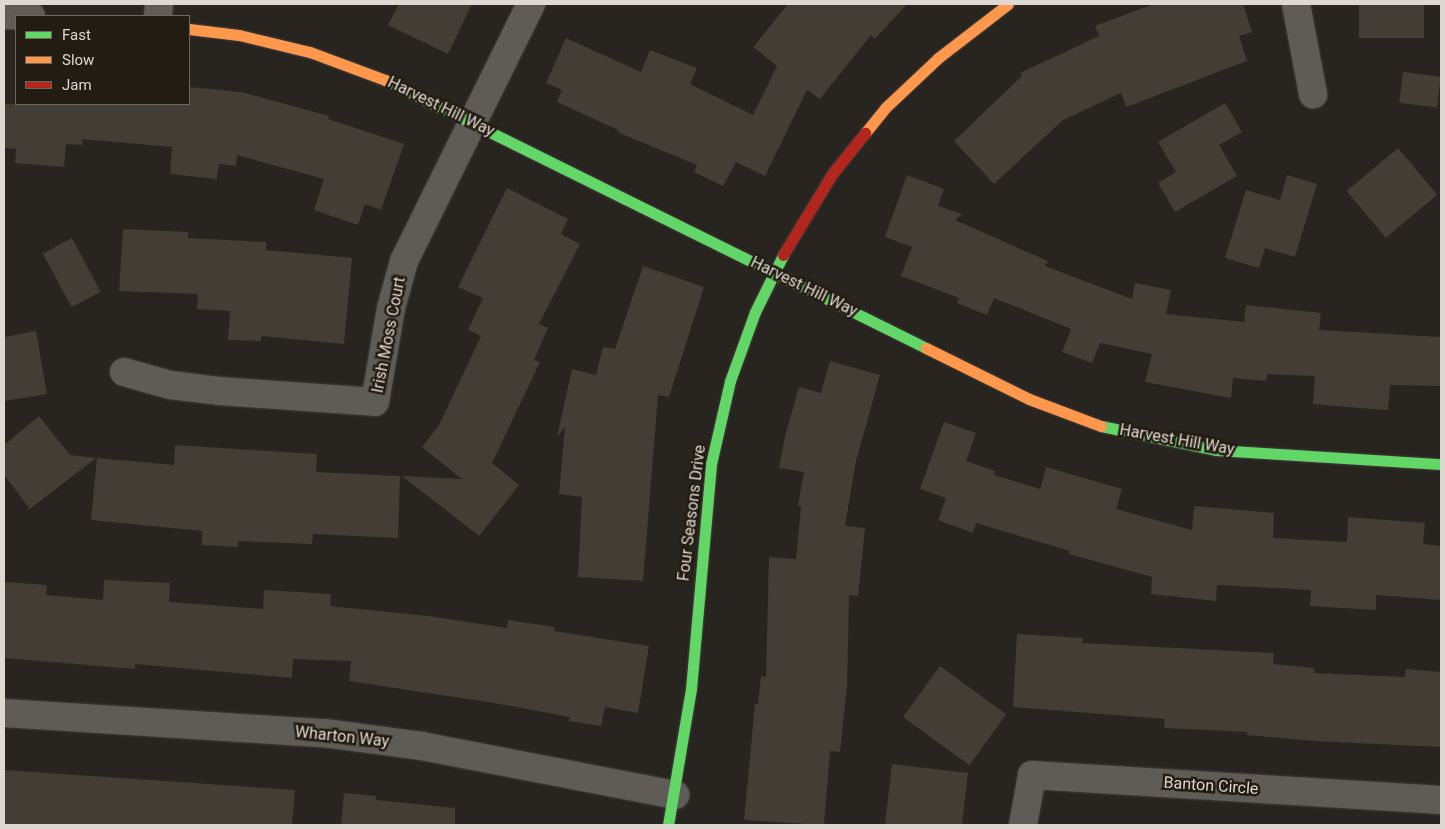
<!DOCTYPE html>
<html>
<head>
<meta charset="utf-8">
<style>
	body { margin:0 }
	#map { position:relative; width:1445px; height:829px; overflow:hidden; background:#28241f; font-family:Roboto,sans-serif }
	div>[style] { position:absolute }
	.building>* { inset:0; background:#423d35; transform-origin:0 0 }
	.roads { filter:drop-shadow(0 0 1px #423e3a) drop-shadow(0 0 1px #423e3a) }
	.street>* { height:28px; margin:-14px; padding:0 14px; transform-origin:14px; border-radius:14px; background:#5f5c58 }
	.fast>* { height:11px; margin:-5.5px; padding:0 5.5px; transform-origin:5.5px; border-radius:5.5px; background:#63d668 }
	.slow>* { height:11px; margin:-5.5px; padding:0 5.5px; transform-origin:5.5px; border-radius:5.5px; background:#ff974d }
	.jam>* { height:11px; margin:-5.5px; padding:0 5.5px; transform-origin:5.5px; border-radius:5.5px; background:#b3261e }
	span { translate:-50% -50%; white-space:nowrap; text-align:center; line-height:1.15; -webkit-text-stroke:5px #231c12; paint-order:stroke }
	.street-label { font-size:16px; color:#ddd8d1 }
	.frame { position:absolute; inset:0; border:5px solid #ddd8d1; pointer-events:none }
	.legend { position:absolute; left:15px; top:15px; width:175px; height:90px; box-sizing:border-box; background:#231c12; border:1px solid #6d675e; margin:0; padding:6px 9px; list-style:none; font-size:15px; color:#ddd8d1 }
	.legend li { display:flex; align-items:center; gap:10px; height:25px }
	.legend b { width:25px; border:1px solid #6d675e }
</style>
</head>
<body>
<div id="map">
	<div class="building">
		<i style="clip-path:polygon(399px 4px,472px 4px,448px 54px,388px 25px)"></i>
		<i style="clip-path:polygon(788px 4px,907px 4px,875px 39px,871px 35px,820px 99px,807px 90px,765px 176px,736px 162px,723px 186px,694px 172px,697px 165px,617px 132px,618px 130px,557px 102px,562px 90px,546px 83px,566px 38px,641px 72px,650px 50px,697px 68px,690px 84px,753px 115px,777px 66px,753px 47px)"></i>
		<i style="clip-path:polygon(1154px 4px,1243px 4px,1252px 32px,1239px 36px,1247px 61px,1126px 107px,1121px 93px,1063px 120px,994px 184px,954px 141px,1022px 76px,1020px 73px,1099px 36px,1095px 26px)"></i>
		<i style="left:1359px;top:4px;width:65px;height:34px"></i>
		<i style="left:1403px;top:72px;width:38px;height:31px;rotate:7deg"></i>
		<i style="clip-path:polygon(189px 87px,241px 92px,329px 116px,328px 119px,404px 144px,381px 210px,365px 204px,358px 225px,314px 210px,324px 179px,237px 155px,236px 166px,219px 164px,217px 179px,170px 174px,172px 147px,82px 139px,82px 145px,66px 144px,64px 167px,15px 163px,16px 149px,4px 148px,4px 104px,189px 104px)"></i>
		<i style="clip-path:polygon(1225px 103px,1242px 132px,1219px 145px,1237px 176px,1175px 212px,1158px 183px,1176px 172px,1158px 142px)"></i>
		<i style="left:1398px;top:148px;width:61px;height:67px;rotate:50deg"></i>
		<i style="clip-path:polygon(907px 175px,944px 189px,938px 206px,962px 214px,955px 220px,1048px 261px,1045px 266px,1132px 299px,1135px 283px,1171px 290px,1166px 314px,1244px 322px,1246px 305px,1321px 313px,1319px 330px,1441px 337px,1441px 386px,1390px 385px,1388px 410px,1359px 408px,1313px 404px,1315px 376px,1267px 374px,1266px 381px,1233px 378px,1231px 398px,1145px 382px,1152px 354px,1100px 343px,1092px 363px,1062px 352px,1071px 329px,994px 298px,987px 315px,957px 303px,959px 298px,901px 276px,912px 247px,885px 237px)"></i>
		<i style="clip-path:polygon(1287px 175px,1317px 184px,1295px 257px,1265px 248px,1259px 268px,1225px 258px,1246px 190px,1280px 200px)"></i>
		<i style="clip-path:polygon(507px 188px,568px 219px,561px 234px,580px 244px,539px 324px,548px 328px,534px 360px,540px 362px,492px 463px,519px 485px,479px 536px,402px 476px,462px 479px,422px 447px,439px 425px,481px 336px,468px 330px,483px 298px,458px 287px)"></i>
		<i style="clip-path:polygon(123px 229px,188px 232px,188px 238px,266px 242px,266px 250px,352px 258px,344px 344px,261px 336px,261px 341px,228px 340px,230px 311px,197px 309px,198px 294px,119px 291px)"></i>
		<i style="left:72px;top:238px;width:61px;height:33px;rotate:62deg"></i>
		<i style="clip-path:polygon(643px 266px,704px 287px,669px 397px,658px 395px,643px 581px,578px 577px,582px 497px,559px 494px,565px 427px,557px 437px,572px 369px,596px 375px,603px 347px,615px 349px)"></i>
		<i style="clip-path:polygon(36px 331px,47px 394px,4px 401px,4px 337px)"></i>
		<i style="clip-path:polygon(830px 361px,880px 375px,856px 461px,845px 526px,865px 528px,858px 596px,849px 595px,847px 686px,840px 752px,830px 751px,824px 825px,744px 820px,755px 704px,758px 704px,761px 676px,766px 677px,769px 557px,796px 559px,801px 507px,798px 506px,804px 472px,779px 468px,785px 436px,799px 387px,821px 393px)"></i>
		<i style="clip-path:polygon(39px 416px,70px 455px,96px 458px,30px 509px,4px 475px,4px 445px)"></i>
		<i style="clip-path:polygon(944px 422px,976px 433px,966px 461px,995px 471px,994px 475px,1040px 489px,1046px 467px,1122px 489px,1116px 509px,1192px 530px,1194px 506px,1274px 513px,1273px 538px,1347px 542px,1348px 517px,1425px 523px,1423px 544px,1441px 546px,1441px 600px,1376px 595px,1376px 610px,1310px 606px,1311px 590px,1217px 585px,1216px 601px,1151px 594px,1152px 577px,1069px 554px,1070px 551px,976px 523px,973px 533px,938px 520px,946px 498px,920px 489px)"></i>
		<i style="clip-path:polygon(175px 445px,317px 454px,316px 472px,400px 476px,398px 538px,313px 534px,312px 544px,238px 541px,238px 547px,202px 545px,202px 531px,91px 520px,97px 458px,174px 465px)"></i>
		<i style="clip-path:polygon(104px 580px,170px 583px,169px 602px,263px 609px,264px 590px,331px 594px,330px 606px,428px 616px,507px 628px,508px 620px,554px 627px,554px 631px,649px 646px,638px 713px,605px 707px,601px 726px,569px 721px,570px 717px,494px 703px,349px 681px,351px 661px,293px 659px,292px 678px,135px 664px,135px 669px,4px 658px,4px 582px,47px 585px,46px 595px,103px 600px)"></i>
		<i style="clip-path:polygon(1017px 634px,1083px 638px,1082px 643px,1274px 653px,1273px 664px,1314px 668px,1314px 673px,1405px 677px,1406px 669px,1441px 672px,1441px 747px,1314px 741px,1247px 735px,1247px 732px,1164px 728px,1165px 719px,1013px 707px)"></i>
		<i style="left:940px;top:666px;width:82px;height:63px;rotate:36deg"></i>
		<i style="clip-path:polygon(892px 764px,968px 773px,962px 824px,885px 825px)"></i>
		<i style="clip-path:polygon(4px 770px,295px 790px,292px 825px,4px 825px)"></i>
		<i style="clip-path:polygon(344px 793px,376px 796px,376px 800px,455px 808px,455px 825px,341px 825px)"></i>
	</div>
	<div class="roads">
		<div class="street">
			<i style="left:1296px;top:4px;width:92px;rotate:79.3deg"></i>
			<i style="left:4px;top:15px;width:27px;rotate:2deg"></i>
			<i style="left:158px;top:16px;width:12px;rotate:-85deg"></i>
			<i style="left:124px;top:372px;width:48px;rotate:15.8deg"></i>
			<i style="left:170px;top:385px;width:49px;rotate:7deg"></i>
			<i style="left:219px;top:391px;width:156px;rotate:4deg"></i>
			<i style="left:375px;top:402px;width:95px;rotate:-80.3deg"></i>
			<i style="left:391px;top:308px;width:49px;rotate:-74.5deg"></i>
			<i style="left:404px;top:261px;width:287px;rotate:-63.7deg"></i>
			<i style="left:4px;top:713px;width:321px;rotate:3.6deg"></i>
			<i style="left:324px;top:733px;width:98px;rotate:7.6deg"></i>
			<i style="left:421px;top:746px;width:259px;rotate:10.9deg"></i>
			<i style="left:1023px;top:825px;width:51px;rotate:-79.8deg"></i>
			<i style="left:1032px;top:775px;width:410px;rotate:3.5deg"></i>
		</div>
		<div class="fast">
			<i style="left:385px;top:80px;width:604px;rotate:26.35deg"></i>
			<i style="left:1101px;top:426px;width:117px;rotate:11.8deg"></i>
			<i style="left:1216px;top:450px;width:225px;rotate:3.6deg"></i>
			<i style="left:668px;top:825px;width:138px;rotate:-80.4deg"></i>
			<i style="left:691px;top:689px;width:226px;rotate:-84.9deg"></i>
			<i style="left:711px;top:464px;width:85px;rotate:-77.1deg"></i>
			<i style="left:730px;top:381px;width:73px;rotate:-70.1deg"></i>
			<i style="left:755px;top:312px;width:64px;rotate:-63.8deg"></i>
		</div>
		<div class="slow">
			<i style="left:189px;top:29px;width:50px;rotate:6.8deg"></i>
			<i style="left:239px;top:35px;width:73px;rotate:13.5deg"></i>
			<i style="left:310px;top:52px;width:80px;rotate:20.5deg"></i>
			<i style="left:865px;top:133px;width:32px;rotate:-51deg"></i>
			<i style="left:885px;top:108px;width:73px;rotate:-43.3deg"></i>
			<i style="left:938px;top:58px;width:88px;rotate:-37.6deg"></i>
			<i style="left:926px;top:348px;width:115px;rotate:26.3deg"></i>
			<i style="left:1029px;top:399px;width:77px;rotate:20.6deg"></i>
		</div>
		<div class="jam">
			<i style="left:783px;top:255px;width:95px;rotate:-58.8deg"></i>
			<i style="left:832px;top:174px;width:53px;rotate:-51.2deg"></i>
		</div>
	</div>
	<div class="street-label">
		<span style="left:441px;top:107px;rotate:26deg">Harvest Hill Way</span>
		<span style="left:804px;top:287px;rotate:26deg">Harvest Hill Way</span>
		<span style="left:389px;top:335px;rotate:-79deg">Irish Moss Court</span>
		<span style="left:1177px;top:440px;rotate:10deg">Harvest Hill Way</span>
		<span style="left:692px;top:513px;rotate:-83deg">Four Seasons Drive</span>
		<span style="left:342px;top:737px;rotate:6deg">Wharton Way</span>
		<span style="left:1211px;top:786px;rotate:4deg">Banton Circle</span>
	</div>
	<div class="frame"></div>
	<ul class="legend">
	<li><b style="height:6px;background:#63d668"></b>Fast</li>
	<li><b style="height:6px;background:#ff974d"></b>Slow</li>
	<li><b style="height:6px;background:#b3261e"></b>Jam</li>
	</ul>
</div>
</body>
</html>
